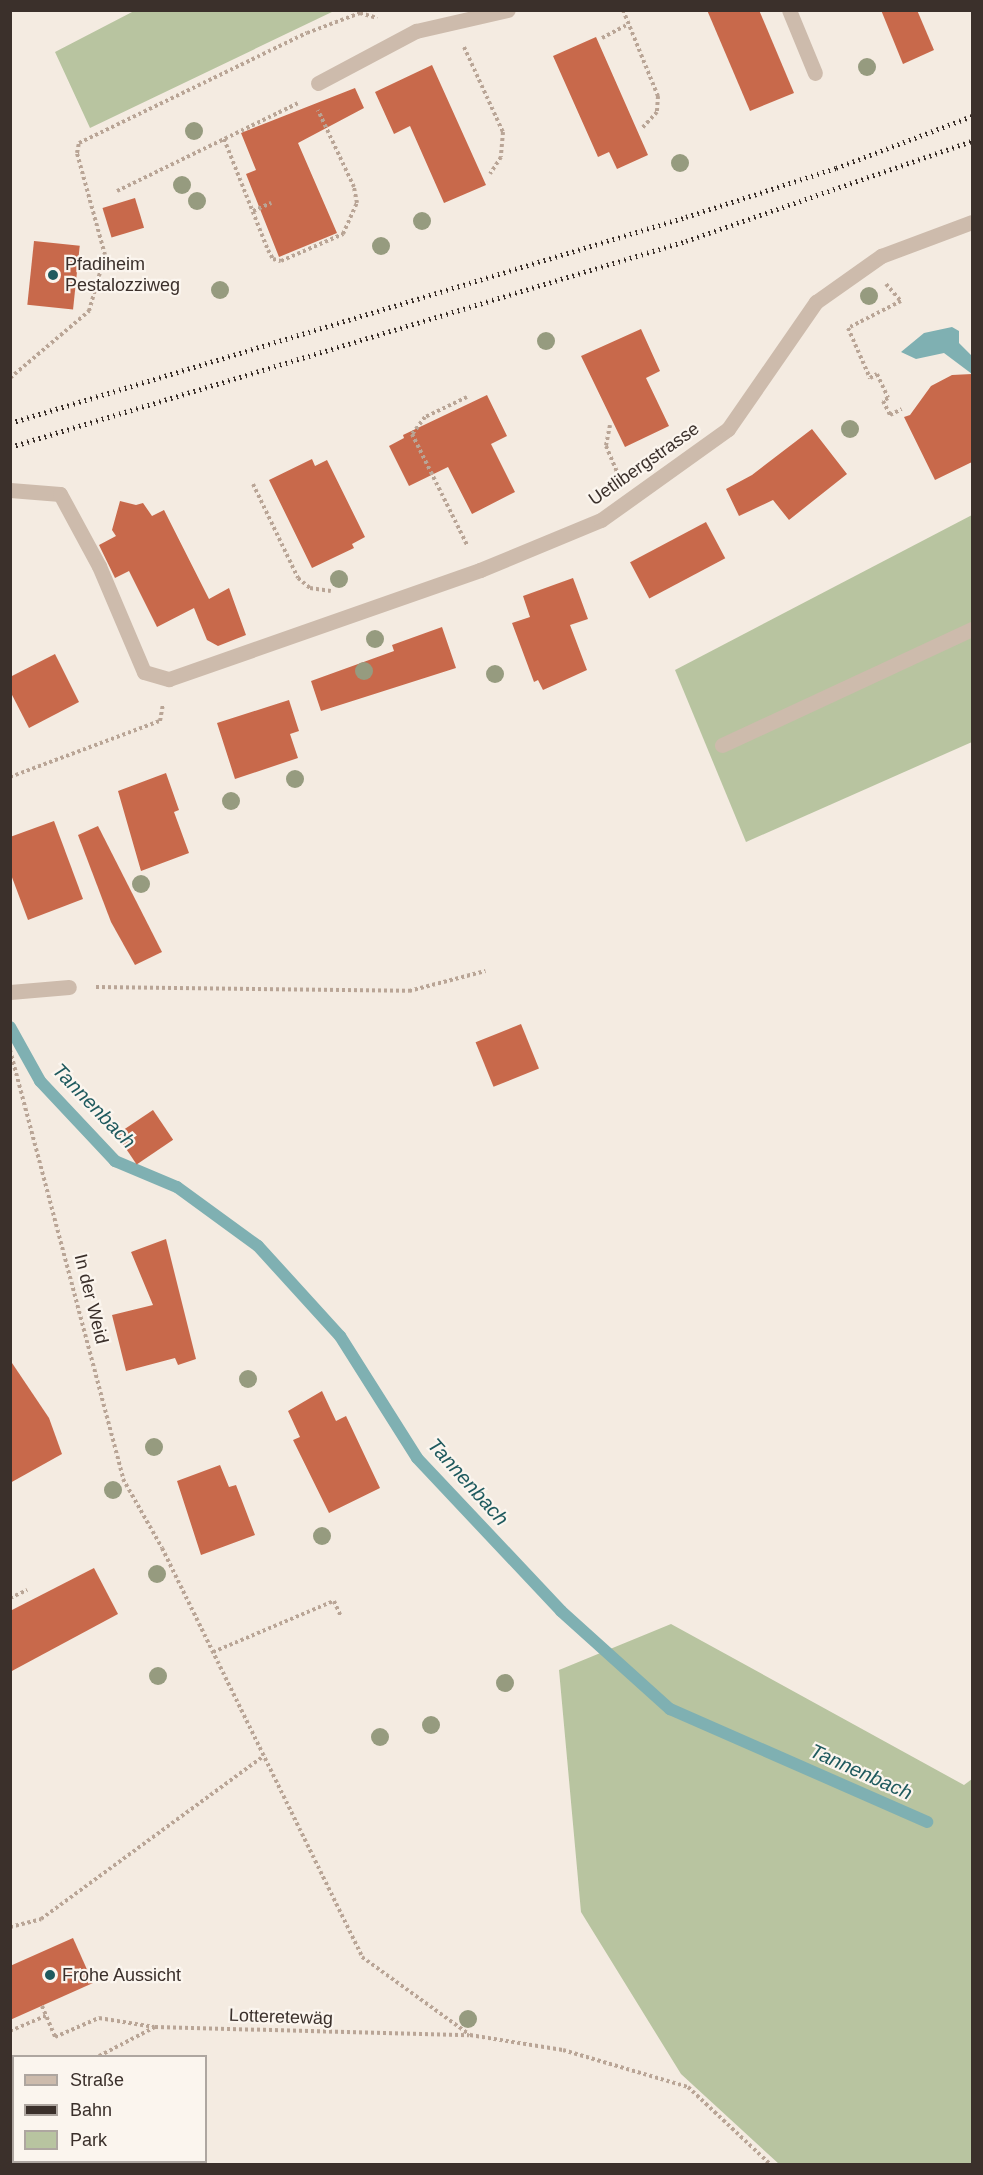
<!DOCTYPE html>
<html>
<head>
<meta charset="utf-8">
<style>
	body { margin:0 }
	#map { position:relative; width:983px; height:2175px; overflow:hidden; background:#f4ebe1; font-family:Arial,sans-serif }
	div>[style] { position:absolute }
	.green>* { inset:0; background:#b8c4a0 }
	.water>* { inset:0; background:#7fb0b2 }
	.stream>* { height:12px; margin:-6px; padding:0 6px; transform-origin:6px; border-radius:6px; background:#7fb0b2 }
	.building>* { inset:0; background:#c8694b; transform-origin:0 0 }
	.path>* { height:4px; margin-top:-2px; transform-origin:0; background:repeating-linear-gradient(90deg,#b9a596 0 3px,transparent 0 6px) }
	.service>* { height:15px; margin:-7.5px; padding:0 7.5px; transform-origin:7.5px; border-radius:7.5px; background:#cdbbac }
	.minor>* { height:15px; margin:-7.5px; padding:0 7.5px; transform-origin:7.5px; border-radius:7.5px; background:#cdbbac }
	.rail>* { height:4.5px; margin-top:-2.25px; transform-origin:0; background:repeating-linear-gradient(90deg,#3b302b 0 1.5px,transparent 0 6px) }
	.trees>* { width:18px; height:18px; margin:-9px; border-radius:50%; background:#969b7f }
	.dots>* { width:16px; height:16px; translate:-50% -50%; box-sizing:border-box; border:3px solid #fbf5ee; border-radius:50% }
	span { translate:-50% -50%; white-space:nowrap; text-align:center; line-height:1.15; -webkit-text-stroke:4.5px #fbf5ee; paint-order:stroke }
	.poi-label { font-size:18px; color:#3b302b }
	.left { translate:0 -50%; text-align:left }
	.street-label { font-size:18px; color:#3b302b }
	.water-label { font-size:20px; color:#1f5a5e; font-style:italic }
	.frame { position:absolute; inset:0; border:12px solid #3b302b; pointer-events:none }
	.legend { position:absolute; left:12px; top:2055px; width:195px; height:108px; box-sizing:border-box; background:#fbf5ee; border:2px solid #aea6a0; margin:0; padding:8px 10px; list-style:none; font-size:18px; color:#3b302b }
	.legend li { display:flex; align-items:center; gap:12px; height:30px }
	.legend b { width:30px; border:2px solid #aea6a0 }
</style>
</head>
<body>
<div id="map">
	<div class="green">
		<i style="clip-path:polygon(134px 11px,134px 10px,334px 11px,90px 128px,55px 52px)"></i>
		<i style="clip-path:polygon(972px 515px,972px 742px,746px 842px,675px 670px)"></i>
		<i style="clip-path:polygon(671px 1624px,964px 1785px,972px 1779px,972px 2164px,779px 2164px,681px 2074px,581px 1912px,559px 1670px)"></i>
	</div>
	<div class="water">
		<i style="clip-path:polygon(952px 327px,959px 331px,959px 343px,972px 356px,972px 374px,944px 353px,916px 359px,901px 352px,924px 333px)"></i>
	</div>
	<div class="stream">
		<i style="left:10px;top:1027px;width:62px;rotate:60.9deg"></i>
		<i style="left:40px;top:1081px;width:110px;rotate:46.8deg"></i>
		<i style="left:115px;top:1161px;width:67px;rotate:22.8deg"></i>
		<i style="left:177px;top:1187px;width:100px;rotate:36.1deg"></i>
		<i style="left:258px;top:1246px;width:122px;rotate:47.7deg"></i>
		<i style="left:340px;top:1336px;width:144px;rotate:57.7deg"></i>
		<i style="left:417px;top:1458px;width:210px;rotate:46.7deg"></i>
		<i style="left:561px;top:1611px;width:147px;rotate:42deg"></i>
		<i style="left:670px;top:1709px;width:281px;rotate:23.7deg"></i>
	</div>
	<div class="building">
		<i style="clip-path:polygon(707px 10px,759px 10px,794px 93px,750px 111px)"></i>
		<i style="clip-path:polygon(881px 10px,917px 10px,934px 50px,903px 64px)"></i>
		<i style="clip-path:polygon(596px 37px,648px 155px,617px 169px,609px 152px,598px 157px,553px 56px)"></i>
		<i style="clip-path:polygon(432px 65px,486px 185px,444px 203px,410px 126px,394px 134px,375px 92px)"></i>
		<i style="clip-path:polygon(355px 88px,364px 108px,298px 143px,337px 233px,279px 257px,246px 174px,256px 170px,241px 133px)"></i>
		<i style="left:135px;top:198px;width:31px;height:34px;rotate:73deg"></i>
		<i style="left:34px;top:241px;width:46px;height:64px;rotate:6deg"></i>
		<i style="clip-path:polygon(641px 329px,660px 371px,646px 378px,669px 426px,625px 447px,581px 356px)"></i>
		<i style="clip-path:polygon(972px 374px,972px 462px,935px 480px,904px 417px,910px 415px,931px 386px,952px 375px)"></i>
		<i style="clip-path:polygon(487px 395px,507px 436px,491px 444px,515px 492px,472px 514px,448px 467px,409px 486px,389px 446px,404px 438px,403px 435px)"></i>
		<i style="clip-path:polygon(812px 429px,847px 474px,789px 520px,773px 500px,739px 516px,726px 489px,752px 475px)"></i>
		<i style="clip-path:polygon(312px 459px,315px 466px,327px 460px,365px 537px,352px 544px,354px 548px,312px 568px,269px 480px)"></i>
		<i style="clip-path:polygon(120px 501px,136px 505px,143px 503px,152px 516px,164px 510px,209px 599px,229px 588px,246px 635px,218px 646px,207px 640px,194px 608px,157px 627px,129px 571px,115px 578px,99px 545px,116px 536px,112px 530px)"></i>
		<i style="left:706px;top:522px;width:41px;height:86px;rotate:62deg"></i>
		<i style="clip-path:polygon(573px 578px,588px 619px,570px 625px,587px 670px,543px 690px,538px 680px,534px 682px,512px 623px,530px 617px,523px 596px)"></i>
		<i style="clip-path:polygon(442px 627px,456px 668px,321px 711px,311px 681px,394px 651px,392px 645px)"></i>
		<i style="clip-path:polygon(55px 654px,79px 702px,29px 728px,10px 691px,10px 677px)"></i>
		<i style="clip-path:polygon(289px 700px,299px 731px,290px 734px,298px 758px,235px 779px,217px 723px)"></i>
		<i style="clip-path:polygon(166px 773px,179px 810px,174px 812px,189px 853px,141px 871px,118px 791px)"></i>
		<i style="clip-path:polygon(54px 821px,83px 899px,28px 920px,10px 872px,10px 837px)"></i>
		<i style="clip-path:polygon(98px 826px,162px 952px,135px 965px,111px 922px,78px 835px)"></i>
		<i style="left:521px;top:1024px;width:48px;height:49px;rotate:68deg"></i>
		<i style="left:153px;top:1110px;width:36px;height:44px;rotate:56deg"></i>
		<i style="clip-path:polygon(166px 1239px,196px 1359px,178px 1365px,175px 1358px,126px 1371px,112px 1315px,153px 1305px,131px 1252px)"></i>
		<i style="clip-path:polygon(10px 1360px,49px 1418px,62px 1454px,10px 1483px)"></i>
		<i style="clip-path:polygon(322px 1391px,336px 1421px,346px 1416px,380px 1488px,329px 1513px,293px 1440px,300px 1437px,288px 1411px)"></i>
		<i style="clip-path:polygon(220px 1465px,229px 1487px,236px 1485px,255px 1535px,201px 1555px,177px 1481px)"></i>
		<i style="clip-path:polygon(94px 1568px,118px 1614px,10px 1672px,10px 1611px)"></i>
		<i style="clip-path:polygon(73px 1938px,93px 1983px,10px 2020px,10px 1966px)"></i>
	</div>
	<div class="path">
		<i style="left:623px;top:10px;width:93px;rotate:67.9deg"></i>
		<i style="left:658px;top:96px;width:16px;rotate:94deg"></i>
		<i style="left:657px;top:112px;width:23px;rotate:133deg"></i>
		<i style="left:602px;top:38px;width:30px;rotate:-28deg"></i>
		<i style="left:464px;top:47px;width:94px;rotate:65.4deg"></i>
		<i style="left:503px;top:132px;width:25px;rotate:95deg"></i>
		<i style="left:501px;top:157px;width:20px;rotate:123deg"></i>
		<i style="left:224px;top:139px;width:119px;rotate:68.4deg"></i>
		<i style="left:268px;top:250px;width:10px;rotate:61deg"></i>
		<i style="left:273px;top:259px;width:8px;rotate:14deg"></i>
		<i style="left:281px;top:261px;width:68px;rotate:-23.5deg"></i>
		<i style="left:343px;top:234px;width:34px;rotate:-66deg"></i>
		<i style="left:357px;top:203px;width:16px;rotate:-101deg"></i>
		<i style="left:354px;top:187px;width:85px;rotate:-115.1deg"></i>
		<i style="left:117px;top:191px;width:203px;rotate:-25.9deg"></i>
		<i style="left:253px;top:211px;width:20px;rotate:-24deg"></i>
		<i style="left:886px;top:284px;width:23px;rotate:49deg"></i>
		<i style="left:901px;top:301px;width:59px;rotate:153deg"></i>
		<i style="left:848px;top:328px;width:55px;rotate:66.3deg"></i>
		<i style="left:870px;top:378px;width:8px;rotate:-30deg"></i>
		<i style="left:877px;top:374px;width:26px;rotate:65deg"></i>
		<i style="left:888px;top:398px;width:6px;rotate:149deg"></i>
		<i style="left:883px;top:401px;width:16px;rotate:63deg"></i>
		<i style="left:890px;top:415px;width:13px;rotate:-27deg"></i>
		<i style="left:10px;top:378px;width:104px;rotate:-40.3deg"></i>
		<i style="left:89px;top:311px;width:58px;rotate:-74.1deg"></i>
		<i style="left:105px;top:255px;width:106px;rotate:-105.4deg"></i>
		<i style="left:77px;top:153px;width:10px;rotate:-79deg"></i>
		<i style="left:79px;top:143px;width:253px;rotate:-25.8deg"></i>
		<i style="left:307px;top:33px;width:57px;rotate:-20.7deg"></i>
		<i style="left:360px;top:13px;width:18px;rotate:16deg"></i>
		<i style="left:467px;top:397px;width:47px;rotate:154.5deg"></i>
		<i style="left:425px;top:417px;width:21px;rotate:127deg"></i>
		<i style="left:412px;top:434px;width:124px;rotate:63.6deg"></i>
		<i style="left:610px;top:425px;width:21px;rotate:101deg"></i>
		<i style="left:606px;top:446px;width:30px;rotate:67deg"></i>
		<i style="left:253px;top:484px;width:104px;rotate:64.4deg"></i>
		<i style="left:298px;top:578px;width:16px;rotate:40deg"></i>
		<i style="left:310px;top:588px;width:21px;rotate:8deg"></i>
		<i style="left:10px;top:777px;width:160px;rotate:-20.5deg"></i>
		<i style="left:160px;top:721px;width:17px;rotate:-80deg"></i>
		<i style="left:96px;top:987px;width:313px;rotate:0.7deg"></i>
		<i style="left:409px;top:991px;width:79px;rotate:-14.7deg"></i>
		<i style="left:10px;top:1050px;width:444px;rotate:75.2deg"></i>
		<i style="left:123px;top:1479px;width:79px;rotate:60.5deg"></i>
		<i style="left:162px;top:1548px;width:455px;rotate:63.9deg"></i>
		<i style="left:362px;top:1957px;width:133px;rotate:35.8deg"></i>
		<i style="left:470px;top:2035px;width:94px;rotate:9.2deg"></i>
		<i style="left:563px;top:2050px;width:130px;rotate:16.5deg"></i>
		<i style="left:688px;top:2087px;width:112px;rotate:43.2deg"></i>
		<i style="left:10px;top:1598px;width:19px;rotate:-25deg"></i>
		<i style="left:213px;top:1652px;width:131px;rotate:-22.9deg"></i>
		<i style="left:334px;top:1601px;width:17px;rotate:66deg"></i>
		<i style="left:10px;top:1927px;width:32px;rotate:-14deg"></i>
		<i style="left:41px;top:1919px;width:276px;rotate:-36.2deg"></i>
		<i style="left:42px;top:2006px;width:34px;rotate:67deg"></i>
		<i style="left:55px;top:2037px;width:48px;rotate:-23.4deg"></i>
		<i style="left:99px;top:2018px;width:56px;rotate:9.3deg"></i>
		<i style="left:10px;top:2031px;width:39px;rotate:-23deg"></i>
		<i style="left:99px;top:2056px;width:63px;rotate:-27.4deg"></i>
		<i style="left:155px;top:2027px;width:314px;rotate:1.5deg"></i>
		<i style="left:10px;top:2095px;width:4px;rotate:-14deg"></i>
	</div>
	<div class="service">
		<i style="left:789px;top:10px;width:68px;rotate:67.6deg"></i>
		<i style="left:10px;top:490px;width:50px;rotate:4.6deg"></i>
		<i style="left:60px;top:494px;width:82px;rotate:61.6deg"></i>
		<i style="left:99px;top:566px;width:115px;rotate:67deg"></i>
		<i style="left:144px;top:672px;width:26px;rotate:16deg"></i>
		<i style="left:722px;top:745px;width:276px;rotate:-24.9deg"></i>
	</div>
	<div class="minor">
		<i style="left:318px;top:83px;width:111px;rotate:-28deg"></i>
		<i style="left:416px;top:31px;width:94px;rotate:-12.9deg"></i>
		<i style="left:169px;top:679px;width:330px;rotate:-19.3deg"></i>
		<i style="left:480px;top:570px;width:131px;rotate:-22.5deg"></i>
		<i style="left:601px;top:520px;width:156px;rotate:-35.6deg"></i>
		<i style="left:728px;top:429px;width:155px;rotate:-55.3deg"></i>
		<i style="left:816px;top:302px;width:80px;rotate:-35.3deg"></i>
		<i style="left:881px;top:256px;width:97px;rotate:-20.5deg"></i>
		<i style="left:10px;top:992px;width:59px;rotate:-4.8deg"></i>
	</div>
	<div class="rail">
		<i style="left:10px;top:423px;width:707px;rotate:-16.95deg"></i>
		<i style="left:686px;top:217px;width:158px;rotate:-18.1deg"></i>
		<i style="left:836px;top:168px;width:146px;rotate:-20.9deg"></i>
		<i style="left:10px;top:447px;width:707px;rotate:-16.95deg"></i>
		<i style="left:686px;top:241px;width:303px;rotate:-19.3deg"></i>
	</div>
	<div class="trees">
		<i style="left:867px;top:67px"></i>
		<i style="left:194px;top:131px"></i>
		<i style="left:680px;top:163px"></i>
		<i style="left:182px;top:185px"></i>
		<i style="left:197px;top:201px"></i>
		<i style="left:422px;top:221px"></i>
		<i style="left:381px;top:246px"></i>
		<i style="left:220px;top:290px"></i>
		<i style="left:869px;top:296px"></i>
		<i style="left:546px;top:341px"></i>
		<i style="left:850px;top:429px"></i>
		<i style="left:339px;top:579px"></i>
		<i style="left:375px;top:639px"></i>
		<i style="left:364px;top:671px"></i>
		<i style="left:495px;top:674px"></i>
		<i style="left:295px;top:779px"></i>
		<i style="left:231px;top:801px"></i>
		<i style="left:141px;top:884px"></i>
		<i style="left:248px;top:1379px"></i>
		<i style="left:154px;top:1447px"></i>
		<i style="left:113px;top:1490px"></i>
		<i style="left:322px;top:1536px"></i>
		<i style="left:157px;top:1574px"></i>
		<i style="left:158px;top:1676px"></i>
		<i style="left:505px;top:1683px"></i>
		<i style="left:431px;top:1725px"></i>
		<i style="left:380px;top:1737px"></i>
		<i style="left:468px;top:2019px"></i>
	</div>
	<div class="dots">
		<i style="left:53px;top:275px;background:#1f5a5e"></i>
		<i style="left:50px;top:1975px;background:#1f5a5e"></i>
	</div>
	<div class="poi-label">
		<span class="left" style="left:65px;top:275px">Pfadiheim<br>Pestalozziweg</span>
		<span class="left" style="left:62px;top:1975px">Frohe Aussicht</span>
	</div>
	<div class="street-label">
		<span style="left:644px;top:464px;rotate:-35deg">Uetlibergstrasse</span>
		<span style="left:91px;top:1299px;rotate:76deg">In der Weid</span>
		<span style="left:281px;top:2017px;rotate:2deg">Lotteretewäg</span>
	</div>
	<div class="water-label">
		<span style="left:94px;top:1106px;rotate:46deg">Tannenbach</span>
		<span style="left:468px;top:1482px;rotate:48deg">Tannenbach</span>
		<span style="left:861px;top:1772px;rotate:24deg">Tannenbach</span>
	</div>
	<div class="frame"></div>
	<ul class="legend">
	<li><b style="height:8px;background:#cdbbac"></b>Straße</li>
	<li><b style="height:8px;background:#3b302b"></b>Bahn</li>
	<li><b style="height:16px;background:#b8c4a0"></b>Park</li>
	</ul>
</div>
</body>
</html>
